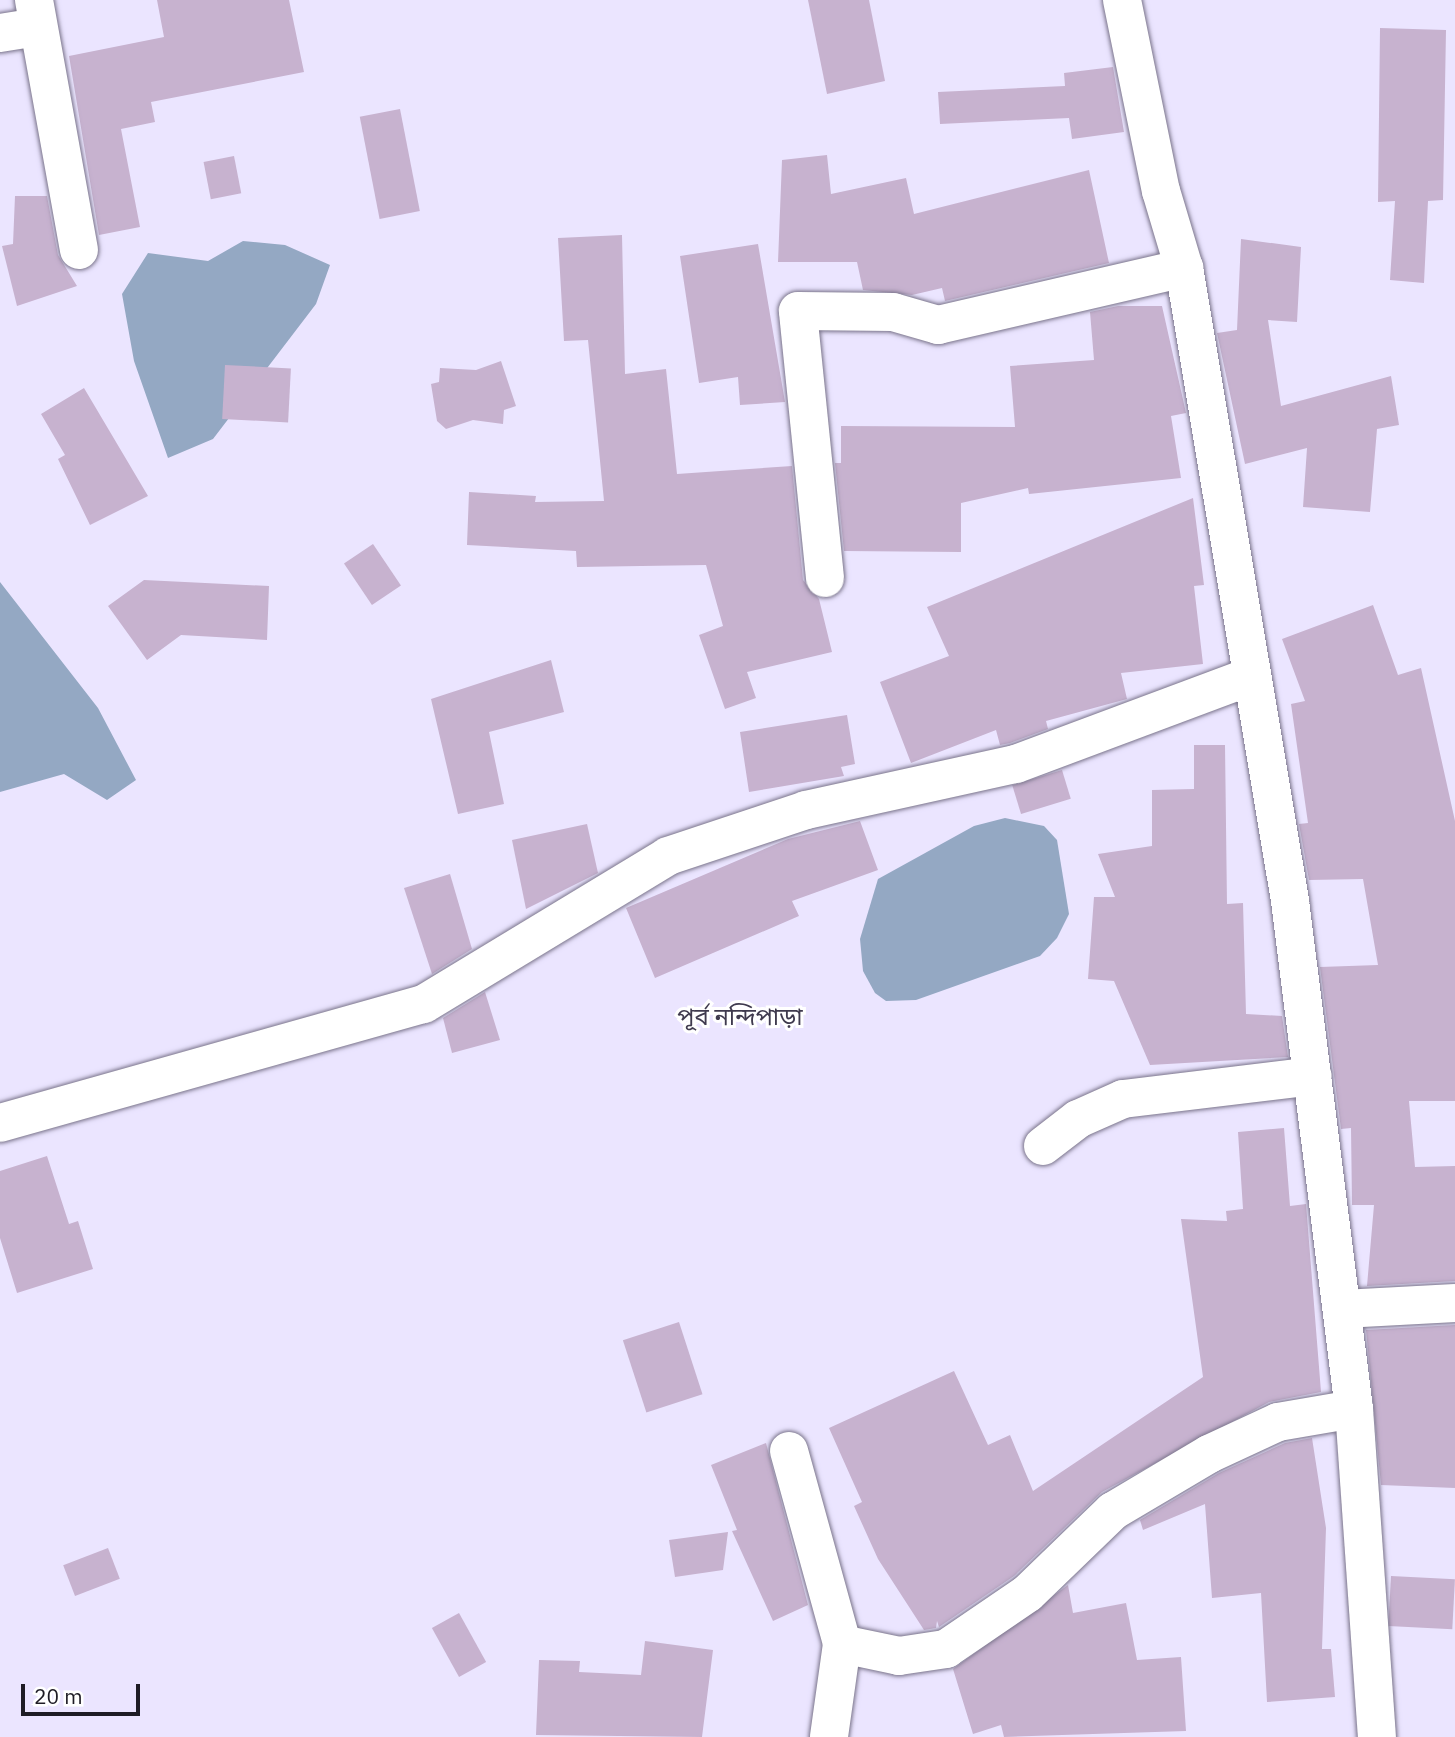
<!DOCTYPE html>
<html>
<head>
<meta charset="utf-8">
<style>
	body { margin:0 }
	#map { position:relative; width:1455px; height:1737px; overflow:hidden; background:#ebe5ff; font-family:"IBM Plex Sans","Noto Sans Bengali",sans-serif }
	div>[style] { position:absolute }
	.water>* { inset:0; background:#94a8c3 }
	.building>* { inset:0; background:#c7b2cf; transform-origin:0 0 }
	.roads { filter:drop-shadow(0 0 2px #7a748b) drop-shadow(0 0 2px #7a748b) }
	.minor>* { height:38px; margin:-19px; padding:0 19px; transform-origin:19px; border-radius:19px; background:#fff }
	span { translate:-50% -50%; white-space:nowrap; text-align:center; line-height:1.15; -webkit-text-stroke:6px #fff; paint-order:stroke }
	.quarter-label { font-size:24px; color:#3f3a4e }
	.scale { position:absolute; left:21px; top:1684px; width:119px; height:32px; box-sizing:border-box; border:4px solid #1e1c25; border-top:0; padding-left:9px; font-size:21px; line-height:24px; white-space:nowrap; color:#1e1c25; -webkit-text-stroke:5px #fff; paint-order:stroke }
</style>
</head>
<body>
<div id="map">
	<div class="water">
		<i style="clip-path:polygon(243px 241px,285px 245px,330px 265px,316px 304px,213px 439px,168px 458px,134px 361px,122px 294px,148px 253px,208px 261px)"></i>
		<i style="clip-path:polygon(0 582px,98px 708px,136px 780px,107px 800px,64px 774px,0 792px)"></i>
		<i style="clip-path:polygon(1005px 818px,1044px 826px,1057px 840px,1069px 914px,1057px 938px,1040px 956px,916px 1000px,886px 1001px,875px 993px,863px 971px,860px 939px,878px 879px,974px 826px)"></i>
	</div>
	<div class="building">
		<i style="clip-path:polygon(157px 0,289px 0,304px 72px,151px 102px,155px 122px,121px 129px,140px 227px,99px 235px,69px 56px,164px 37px)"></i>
		<i style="clip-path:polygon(808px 0,869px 0,885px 81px,827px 94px)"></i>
		<i style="clip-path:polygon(1380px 28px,1446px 30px,1443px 200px,1428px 201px,1424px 283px,1390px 280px,1395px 201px,1378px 202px)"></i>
		<i style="clip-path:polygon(1113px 67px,1124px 132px,1072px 139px,1069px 118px,940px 124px,938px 92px,1065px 86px,1064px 73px)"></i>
		<i style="left:400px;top:109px;width:104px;height:41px;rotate:79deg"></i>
		<i style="clip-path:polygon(827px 155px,831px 194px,906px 178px,914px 214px,1089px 170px,1109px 263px,945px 301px,942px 288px,912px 295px,863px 290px,857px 262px,778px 262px,782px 160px)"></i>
		<i style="left:234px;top:156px;width:38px;height:31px;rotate:79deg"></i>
		<i style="clip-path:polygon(15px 196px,47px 196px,58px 255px,77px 286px,17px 306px,2px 246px,13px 244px)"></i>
		<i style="clip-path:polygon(622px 235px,625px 374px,666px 369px,677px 474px,792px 466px,803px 580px,819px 599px,832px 652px,747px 672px,756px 698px,725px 709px,699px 635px,723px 626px,706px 565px,577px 567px,576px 551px,467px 545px,469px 492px,536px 496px,535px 502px,604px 501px,588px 340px,564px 341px,558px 238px)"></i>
		<i style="clip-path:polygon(1241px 239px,1301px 247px,1297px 322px,1268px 320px,1281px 406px,1391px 376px,1399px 425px,1377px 429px,1370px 512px,1303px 507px,1307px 448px,1245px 464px,1217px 333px,1237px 330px)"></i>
		<i style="clip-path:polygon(758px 244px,785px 402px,740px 405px,738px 377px,699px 383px,680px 256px)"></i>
		<i style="clip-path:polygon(1118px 306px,1162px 306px,1186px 413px,1171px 416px,1181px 478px,1029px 494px,1028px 488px,961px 503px,961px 552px,844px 551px,835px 463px,841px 463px,841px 426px,1015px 427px,1010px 366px,1094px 360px,1090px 312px)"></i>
		<i style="clip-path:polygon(501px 361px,516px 406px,504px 410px,503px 424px,473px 420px,446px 429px,437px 421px,431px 384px,439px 382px,440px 368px,476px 370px)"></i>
		<i style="left:225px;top:365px;width:66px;height:54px;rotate:3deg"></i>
		<i style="clip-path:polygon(84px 388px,148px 496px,90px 525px,58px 459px,65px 455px,41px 414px)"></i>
		<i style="clip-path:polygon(1193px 498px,1204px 585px,1194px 586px,1203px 664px,1121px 673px,1127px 699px,1046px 721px,1048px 729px,1010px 743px,1000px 745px,996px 730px,911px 763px,880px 682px,949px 656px,927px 607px)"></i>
		<i style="left:373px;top:544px;width:50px;height:35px;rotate:56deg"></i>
		<i style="clip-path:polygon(144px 580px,269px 586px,267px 640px,181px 635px,147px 660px,108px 606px)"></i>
		<i style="clip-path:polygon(1373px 605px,1398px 675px,1421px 668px,1455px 821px,1455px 1101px,1409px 1101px,1415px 1167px,1455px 1166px,1455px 1281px,1367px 1286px,1374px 1205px,1352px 1205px,1351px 1128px,1341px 1129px,1320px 967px,1378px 965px,1363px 879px,1309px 880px,1299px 824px,1308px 823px,1291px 704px,1305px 701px,1282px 639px)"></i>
		<i style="clip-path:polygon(551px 660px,564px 712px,489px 732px,504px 804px,458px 814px,431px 699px)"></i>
		<i style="clip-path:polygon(847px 715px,855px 764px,841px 767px,844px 776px,749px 792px,740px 732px)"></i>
		<i style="clip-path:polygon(1194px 745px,1225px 745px,1227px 904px,1243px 903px,1246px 1014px,1282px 1016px,1288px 1057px,1150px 1065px,1114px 981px,1088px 979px,1094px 897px,1115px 897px,1098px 854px,1152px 846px,1152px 790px,1194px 789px)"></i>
		<i style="left:1062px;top:770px;width:30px;height:52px;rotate:73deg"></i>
		<i style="clip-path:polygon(860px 821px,878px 870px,792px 901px,799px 916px,655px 978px,626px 908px,788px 839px)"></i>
		<i style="clip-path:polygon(587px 824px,598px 873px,526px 909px,512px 840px)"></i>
		<i style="clip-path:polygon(450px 874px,472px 949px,432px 974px,404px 888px)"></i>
		<i style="clip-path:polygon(485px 992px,500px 1040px,452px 1053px,443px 1018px)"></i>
		<i style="clip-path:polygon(1284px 1128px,1290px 1206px,1306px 1204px,1321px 1392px,1269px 1402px,1102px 1492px,1014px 1576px,939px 1627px,937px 1621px,936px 1628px,924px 1630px,878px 1559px,854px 1506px,862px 1502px,829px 1428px,954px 1371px,988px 1445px,1010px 1435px,1033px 1491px,1203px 1377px,1181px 1219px,1227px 1221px,1226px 1211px,1243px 1209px,1238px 1132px)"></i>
		<i style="clip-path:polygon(47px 1156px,69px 1224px,78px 1221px,93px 1269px,17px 1293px,0 1238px,0 1171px)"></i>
		<i style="left:679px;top:1322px;width:76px;height:59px;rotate:72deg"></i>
		<i style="clip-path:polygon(1455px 1325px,1455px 1488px,1381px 1485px,1366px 1330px)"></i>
		<i style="clip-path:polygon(1312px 1438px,1326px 1528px,1322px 1649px,1331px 1649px,1335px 1697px,1267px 1702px,1261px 1593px,1212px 1598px,1205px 1504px,1143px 1530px,1140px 1520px,1219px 1473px,1285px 1443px)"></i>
		<i style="clip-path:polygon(766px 1443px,808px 1605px,773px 1621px,732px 1531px,737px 1530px,711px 1465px)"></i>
		<i style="clip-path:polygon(728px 1532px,723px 1570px,675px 1577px,669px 1540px)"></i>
		<i style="left:108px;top:1548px;width:33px;height:48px;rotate:69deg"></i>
		<i style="left:1391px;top:1576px;width:64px;height:50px;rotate:3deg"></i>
		<i style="clip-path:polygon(1068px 1585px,1073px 1613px,1126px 1603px,1137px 1660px,1181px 1657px,1186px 1731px,1004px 1737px,1001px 1725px,973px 1734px,953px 1669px)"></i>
		<i style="left:459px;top:1613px;width:56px;height:31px;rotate:61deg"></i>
		<i style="clip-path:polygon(645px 1641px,713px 1650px,702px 1737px,536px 1735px,539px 1660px,580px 1661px,579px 1672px,641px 1675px)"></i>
	</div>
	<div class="roads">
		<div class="minor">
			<i style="left:34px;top:0;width:254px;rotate:79.8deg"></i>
			<i style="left:1122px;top:0;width:195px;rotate:78.5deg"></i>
			<i style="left:1161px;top:191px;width:80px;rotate:73.4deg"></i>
			<i style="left:1184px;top:268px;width:642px;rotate:80.49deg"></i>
			<i style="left:1290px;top:901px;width:512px;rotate:82.82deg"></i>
			<i style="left:1354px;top:1409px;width:329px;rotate:86deg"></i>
			<i style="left:0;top:33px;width:38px;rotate:-9deg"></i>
			<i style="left:825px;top:578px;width:268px;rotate:-95.8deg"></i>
			<i style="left:798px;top:311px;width:95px;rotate:0.6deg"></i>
			<i style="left:893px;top:312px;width:47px;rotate:16.1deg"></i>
			<i style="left:938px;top:325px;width:253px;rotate:-13deg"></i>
			<i style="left:0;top:1123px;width:440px;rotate:-15.7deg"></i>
			<i style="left:424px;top:1004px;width:285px;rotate:-31.2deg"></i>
			<i style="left:668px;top:856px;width:145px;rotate:-18.4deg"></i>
			<i style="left:806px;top:810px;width:215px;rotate:-12.4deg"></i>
			<i style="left:1016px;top:764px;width:251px;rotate:-20.5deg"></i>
			<i style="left:1043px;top:1146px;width:44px;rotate:-37.6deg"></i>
			<i style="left:1078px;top:1119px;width:49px;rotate:-24deg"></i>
			<i style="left:1123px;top:1099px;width:191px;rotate:-6.9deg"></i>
			<i style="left:1343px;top:1309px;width:112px;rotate:-3.1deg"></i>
			<i style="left:789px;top:1451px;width:200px;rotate:74.6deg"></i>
			<i style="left:842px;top:1644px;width:94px;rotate:98deg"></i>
			<i style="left:842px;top:1644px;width:58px;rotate:11.9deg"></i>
			<i style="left:899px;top:1656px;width:48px;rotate:-8.5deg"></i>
			<i style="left:946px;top:1649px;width:99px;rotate:-34.3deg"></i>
			<i style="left:1028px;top:1593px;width:118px;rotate:-44deg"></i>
			<i style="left:1113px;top:1511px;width:112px;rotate:-30.7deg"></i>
			<i style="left:1209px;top:1454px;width:76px;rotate:-24.9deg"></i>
			<i style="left:1278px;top:1422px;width:77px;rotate:-9.7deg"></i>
		</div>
	</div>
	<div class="quarter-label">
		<span style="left:740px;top:1017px">পূর্ব নন্দিপাড়া</span>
	</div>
	<div class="scale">20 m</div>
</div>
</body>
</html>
